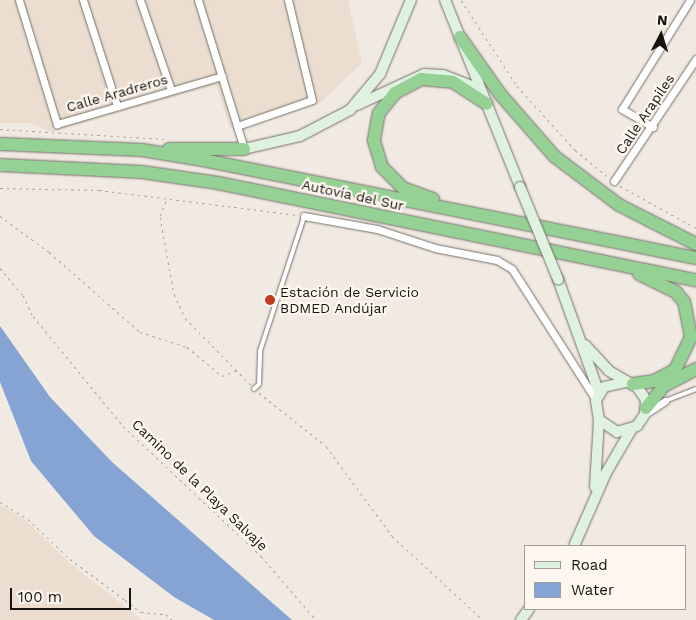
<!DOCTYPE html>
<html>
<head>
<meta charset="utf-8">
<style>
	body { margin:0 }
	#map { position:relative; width:696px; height:620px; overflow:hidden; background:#f1eae3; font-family:"Work Sans",sans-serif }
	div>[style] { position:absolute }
	.built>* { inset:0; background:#ebded1 }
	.water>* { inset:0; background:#85a4d3 }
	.path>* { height:1px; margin-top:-0.5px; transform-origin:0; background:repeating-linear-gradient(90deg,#a8a39d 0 2.5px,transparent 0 6.5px) }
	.roads { filter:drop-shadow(0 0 1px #756f69) drop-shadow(0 0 1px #756f69) }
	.lane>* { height:4px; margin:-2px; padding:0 2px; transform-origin:2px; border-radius:2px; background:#fff }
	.street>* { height:7px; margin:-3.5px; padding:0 3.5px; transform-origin:3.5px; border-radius:3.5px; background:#fff }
	.secondary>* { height:10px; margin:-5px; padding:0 5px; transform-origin:5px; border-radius:5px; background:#dff1df }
	.highway>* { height:12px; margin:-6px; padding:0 6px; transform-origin:6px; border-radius:6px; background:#95d195 }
	.bridges { filter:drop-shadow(0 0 1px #756f69) drop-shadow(0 0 1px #756f69) }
	.secondary-bridge>* { height:10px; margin:-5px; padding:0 5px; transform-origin:5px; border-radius:5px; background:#dff1df }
	.dots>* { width:14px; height:14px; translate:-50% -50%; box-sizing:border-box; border:2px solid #fef7f0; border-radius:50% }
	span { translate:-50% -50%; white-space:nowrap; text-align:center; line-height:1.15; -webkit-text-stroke:4.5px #fef7f0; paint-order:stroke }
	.street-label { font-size:14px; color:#161411 }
	.poi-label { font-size:14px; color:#161411 }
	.left { translate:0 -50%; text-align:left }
	.legend { position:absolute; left:524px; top:545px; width:162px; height:65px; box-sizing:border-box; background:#fef7f0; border:1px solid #a19c97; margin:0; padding:6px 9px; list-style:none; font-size:15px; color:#161411 }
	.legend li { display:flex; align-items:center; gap:10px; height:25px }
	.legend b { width:25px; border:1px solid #a19c97 }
	.north { position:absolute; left:636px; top:10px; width:50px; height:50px; -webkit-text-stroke:4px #fef7f0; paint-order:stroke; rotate:5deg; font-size:14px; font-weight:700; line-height:20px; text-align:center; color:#161411 }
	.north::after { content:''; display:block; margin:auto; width:18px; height:22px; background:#161411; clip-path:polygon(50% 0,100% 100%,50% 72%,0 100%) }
	.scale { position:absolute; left:10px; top:588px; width:121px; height:22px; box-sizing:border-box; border:2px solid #161411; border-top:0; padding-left:6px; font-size:15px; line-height:18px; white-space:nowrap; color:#161411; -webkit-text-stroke:4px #fef7f0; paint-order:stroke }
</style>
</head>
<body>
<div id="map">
	<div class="built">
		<i style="clip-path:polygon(0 0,348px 0,362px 63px,320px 103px,230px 128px,216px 85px,51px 132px,31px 123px,0 123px)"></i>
		<i style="clip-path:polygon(0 505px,23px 518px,71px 564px,142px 620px,0 620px)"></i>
	</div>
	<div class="water">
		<i style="clip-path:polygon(0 326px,50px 397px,112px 462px,292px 620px,214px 620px,174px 597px,94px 536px,31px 461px,0 382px)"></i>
	</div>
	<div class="path">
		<i style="left:461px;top:0;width:103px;rotate:56.9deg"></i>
		<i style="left:517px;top:86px;width:86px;rotate:47.8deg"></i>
		<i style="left:575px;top:150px;width:41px;rotate:39.1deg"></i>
		<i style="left:0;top:129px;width:164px;rotate:3.5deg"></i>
		<i style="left:620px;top:186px;width:87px;rotate:28.9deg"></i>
		<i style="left:0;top:188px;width:99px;rotate:1.2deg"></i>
		<i style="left:99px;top:190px;width:200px;rotate:7.2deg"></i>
		<i style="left:166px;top:201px;width:17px;rotate:111deg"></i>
		<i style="left:160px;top:217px;width:78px;rotate:79.7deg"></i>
		<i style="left:174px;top:294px;width:26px;rotate:65deg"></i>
		<i style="left:185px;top:318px;width:94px;rotate:45.4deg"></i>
		<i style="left:0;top:216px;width:61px;rotate:36.3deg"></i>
		<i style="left:49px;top:252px;width:121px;rotate:41.3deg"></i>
		<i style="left:140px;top:332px;width:49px;rotate:17.7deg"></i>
		<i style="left:187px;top:347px;width:45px;rotate:39.6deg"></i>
		<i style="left:222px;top:376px;width:17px;rotate:-21deg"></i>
		<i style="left:0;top:268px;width:35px;rotate:50deg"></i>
		<i style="left:23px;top:295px;width:23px;rotate:65deg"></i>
		<i style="left:33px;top:316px;width:142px;rotate:50.7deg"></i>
		<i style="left:123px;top:426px;width:190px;rotate:43.3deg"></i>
		<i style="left:261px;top:556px;width:84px;rotate:49.3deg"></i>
		<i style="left:259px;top:393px;width:85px;rotate:38.3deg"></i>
		<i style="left:326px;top:446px;width:112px;rotate:53.7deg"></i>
		<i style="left:392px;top:536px;width:124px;rotate:42.7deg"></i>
		<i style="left:0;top:502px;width:33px;rotate:31deg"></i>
		<i style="left:28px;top:519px;width:58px;rotate:43.6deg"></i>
		<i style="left:70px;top:559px;width:69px;rotate:36.7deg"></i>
		<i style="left:125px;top:600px;width:20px;rotate:37deg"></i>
		<i style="left:141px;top:612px;width:25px;rotate:5deg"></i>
		<i style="left:166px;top:614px;width:8px;rotate:45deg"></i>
	</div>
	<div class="roads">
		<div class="lane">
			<i style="left:254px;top:389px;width:7px;rotate:-45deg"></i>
			<i style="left:259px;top:384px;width:33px;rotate:-88deg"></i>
			<i style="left:260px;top:351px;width:141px;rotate:-71.8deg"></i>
			<i style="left:665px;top:401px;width:33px;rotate:-21deg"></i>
		</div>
		<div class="street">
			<i style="left:19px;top:0;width:130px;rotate:73deg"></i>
			<i style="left:57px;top:124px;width:172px;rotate:-16.2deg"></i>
			<i style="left:83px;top:0;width:111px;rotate:72.2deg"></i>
			<i style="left:140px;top:0;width:95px;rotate:71deg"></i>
			<i style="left:198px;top:0;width:156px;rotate:72.8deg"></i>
			<i style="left:237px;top:126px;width:79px;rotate:-19.1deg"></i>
			<i style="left:312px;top:100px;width:103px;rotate:-103.5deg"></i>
			<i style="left:653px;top:127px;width:36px;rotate:-150deg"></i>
			<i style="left:622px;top:109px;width:128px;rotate:-58deg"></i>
			<i style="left:614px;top:181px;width:147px;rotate:-56.1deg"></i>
			<i style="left:304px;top:216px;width:74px;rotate:10.1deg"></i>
			<i style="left:377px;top:229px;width:61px;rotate:18.1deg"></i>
			<i style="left:435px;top:248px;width:63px;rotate:11deg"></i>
			<i style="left:497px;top:260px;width:17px;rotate:31deg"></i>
			<i style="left:512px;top:269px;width:156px;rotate:57.3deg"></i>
			<i style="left:645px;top:414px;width:24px;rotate:-33deg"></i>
		</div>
		<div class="secondary">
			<i style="left:445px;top:0;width:201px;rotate:68.1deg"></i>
			<i style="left:357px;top:105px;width:74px;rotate:-24.8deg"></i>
			<i style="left:424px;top:74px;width:19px;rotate:3deg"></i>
			<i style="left:443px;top:75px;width:40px;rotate:21deg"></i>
			<i style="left:244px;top:149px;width:57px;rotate:-13.1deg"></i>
			<i style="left:300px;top:136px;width:56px;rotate:-27.5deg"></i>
			<i style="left:350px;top:110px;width:47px;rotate:-50.2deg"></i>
			<i style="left:380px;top:74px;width:80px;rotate:-67.3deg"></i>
			<i style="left:558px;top:279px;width:121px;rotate:70.2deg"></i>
			<i style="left:585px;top:345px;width:35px;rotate:47deg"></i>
			<i style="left:609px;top:371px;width:34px;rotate:30deg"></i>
			<i style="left:638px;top:388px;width:14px;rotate:56deg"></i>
			<i style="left:646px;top:400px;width:14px;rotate:94deg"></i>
			<i style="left:645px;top:414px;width:14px;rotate:124deg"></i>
			<i style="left:637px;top:426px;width:21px;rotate:163deg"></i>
			<i style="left:617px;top:432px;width:22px;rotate:-146deg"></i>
			<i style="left:599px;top:420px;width:20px;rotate:-99deg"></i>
			<i style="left:596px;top:400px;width:15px;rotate:-58deg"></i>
			<i style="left:604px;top:387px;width:23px;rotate:-13deg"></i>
			<i style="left:595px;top:487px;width:67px;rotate:-86.6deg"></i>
			<i style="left:574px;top:546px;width:80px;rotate:-66.3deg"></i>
			<i style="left:606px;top:473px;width:50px;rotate:-59.8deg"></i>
			<i style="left:521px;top:620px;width:14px;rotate:-54deg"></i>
		</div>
		<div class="highway">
			<i style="left:460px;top:37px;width:70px;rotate:54.9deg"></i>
			<i style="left:500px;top:94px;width:82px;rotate:48.9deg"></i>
			<i style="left:554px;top:156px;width:81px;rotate:37deg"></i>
			<i style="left:619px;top:205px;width:86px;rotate:26.9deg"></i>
			<i style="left:0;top:144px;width:142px;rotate:2.4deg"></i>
			<i style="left:142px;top:150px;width:62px;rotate:9.3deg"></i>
			<i style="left:203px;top:160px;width:503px;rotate:11.24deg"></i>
			<i style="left:169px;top:149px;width:75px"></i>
			<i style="left:0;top:165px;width:142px;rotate:2.8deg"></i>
			<i style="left:142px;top:172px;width:77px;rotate:8.2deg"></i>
			<i style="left:218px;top:183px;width:488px;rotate:11.5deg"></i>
			<i style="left:433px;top:199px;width:32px;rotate:-160deg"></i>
			<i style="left:403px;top:188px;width:30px;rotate:-135deg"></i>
			<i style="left:382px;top:167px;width:28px;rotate:-107deg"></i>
			<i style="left:374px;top:140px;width:27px;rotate:-80deg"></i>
			<i style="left:379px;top:113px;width:26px;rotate:-51deg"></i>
			<i style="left:395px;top:93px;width:30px;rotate:-28deg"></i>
			<i style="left:421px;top:79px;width:32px;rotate:5deg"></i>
			<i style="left:453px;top:82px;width:40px;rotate:32.9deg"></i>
			<i style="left:633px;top:384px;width:21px;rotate:-8deg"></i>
			<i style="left:654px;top:381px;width:24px;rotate:-28deg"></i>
			<i style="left:675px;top:370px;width:37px;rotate:-64deg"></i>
			<i style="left:691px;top:337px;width:36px;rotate:-101deg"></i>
			<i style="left:684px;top:302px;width:13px;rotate:-129deg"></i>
			<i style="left:676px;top:292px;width:41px;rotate:-154.1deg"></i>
			<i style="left:646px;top:408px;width:28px;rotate:-51deg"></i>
			<i style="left:664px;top:386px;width:36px;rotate:-28deg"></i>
		</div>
	</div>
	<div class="bridges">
		<div class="secondary-bridge">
			<i style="left:520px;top:187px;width:100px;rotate:67.6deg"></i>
		</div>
	</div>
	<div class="dots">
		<i style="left:270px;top:300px;background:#c53a1b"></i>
	</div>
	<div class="street-label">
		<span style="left:117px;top:93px;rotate:-16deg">Calle Aradreros</span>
		<span style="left:645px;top:114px;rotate:-56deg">Calle Arapiles</span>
		<span style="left:353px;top:195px;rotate:12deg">Autovía del Sur</span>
		<span style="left:200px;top:485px;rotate:44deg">Camino de la Playa Salvaje</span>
	</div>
	<div class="poi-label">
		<span class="left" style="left:280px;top:300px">Estación de Servicio<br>BDMED Andújar</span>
	</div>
	<ul class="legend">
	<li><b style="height:6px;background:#dff1df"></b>Road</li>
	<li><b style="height:14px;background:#85a4d3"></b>Water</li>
	</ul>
	<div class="north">N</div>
	<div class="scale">100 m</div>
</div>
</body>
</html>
